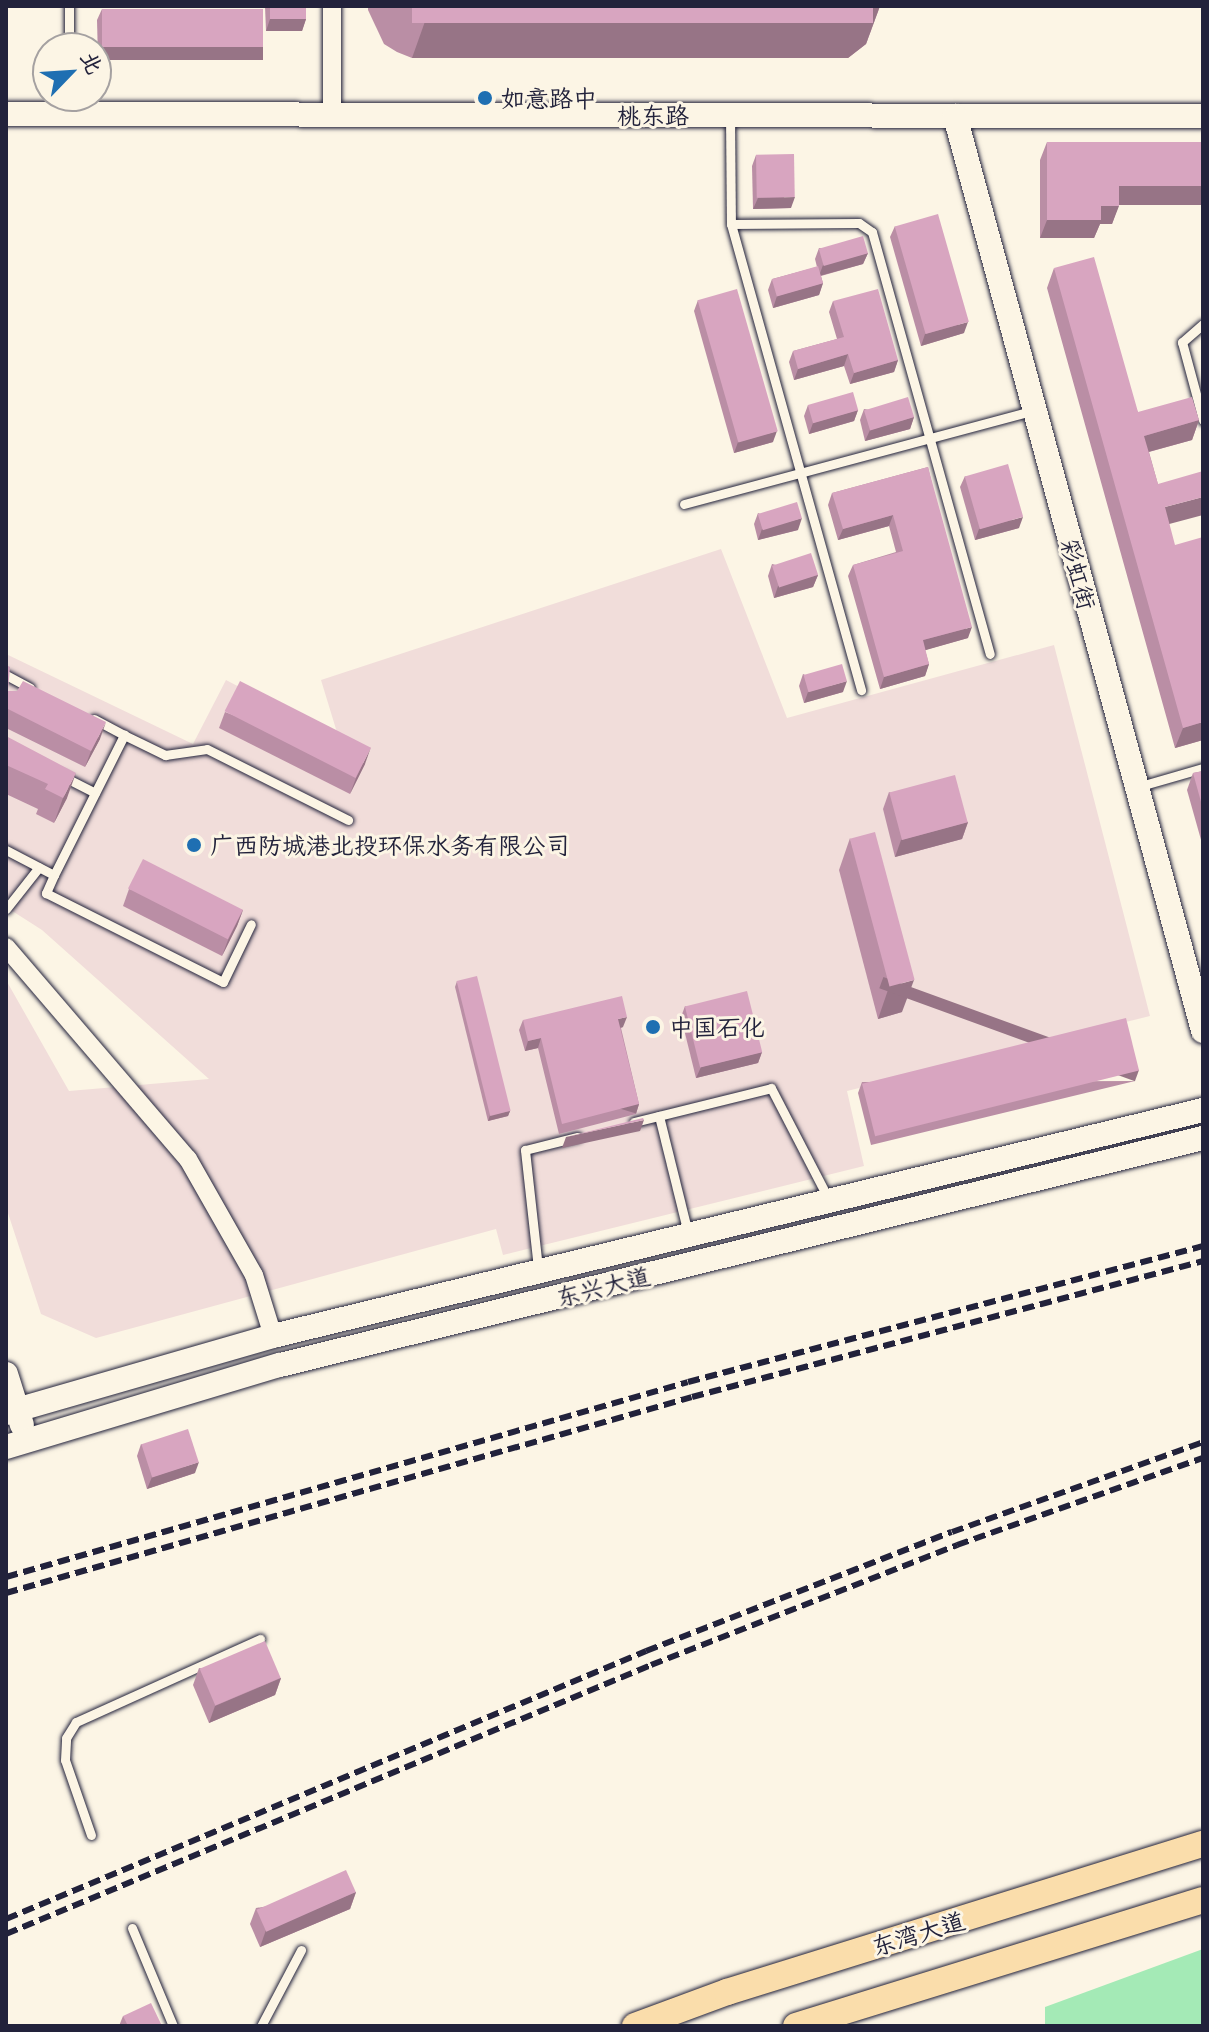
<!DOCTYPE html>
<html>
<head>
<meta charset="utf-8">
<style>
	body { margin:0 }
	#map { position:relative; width:1209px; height:2032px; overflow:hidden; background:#fcf5e5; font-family:Mali,"LXGW WenKai TC",sans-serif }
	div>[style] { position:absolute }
	.built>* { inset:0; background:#f1ddda }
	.green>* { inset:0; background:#a4eab6 }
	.roads { filter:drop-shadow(0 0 2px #22223b) drop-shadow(0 0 2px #22223b) }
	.lane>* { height:9px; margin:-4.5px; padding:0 4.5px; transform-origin:4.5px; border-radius:4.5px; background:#fcf5e5 }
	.street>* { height:18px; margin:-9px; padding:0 9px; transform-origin:9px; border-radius:9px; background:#fcf5e5 }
	.secondary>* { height:24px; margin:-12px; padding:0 12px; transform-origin:12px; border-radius:12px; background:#fcf5e5 }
	.primary>* { height:26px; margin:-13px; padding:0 13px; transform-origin:13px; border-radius:13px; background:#faddab }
	.rail>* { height:6px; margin-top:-3px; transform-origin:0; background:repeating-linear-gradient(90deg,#22223b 0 12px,transparent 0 18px) }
	.wall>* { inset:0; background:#ba8ea5 }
	.shaded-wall>* { inset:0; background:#977486; transform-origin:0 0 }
	.building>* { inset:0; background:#d8a5c0; transform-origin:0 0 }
	.dots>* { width:22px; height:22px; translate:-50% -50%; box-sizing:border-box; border:4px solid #fcf5e5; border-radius:50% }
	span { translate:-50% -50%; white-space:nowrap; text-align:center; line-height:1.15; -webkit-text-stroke:6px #fcf5e5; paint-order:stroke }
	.poi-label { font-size:24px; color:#22223b }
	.left { translate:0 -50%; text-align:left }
	.street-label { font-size:24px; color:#22223b }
	.frame { position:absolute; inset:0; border:8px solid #22223b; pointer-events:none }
	.north { position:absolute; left:32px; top:32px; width:80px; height:80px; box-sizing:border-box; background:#fcf5e5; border:2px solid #a5a1a1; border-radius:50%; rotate:65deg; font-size:22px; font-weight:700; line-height:32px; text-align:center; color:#22223b }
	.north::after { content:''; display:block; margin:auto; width:28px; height:36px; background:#1f6fb2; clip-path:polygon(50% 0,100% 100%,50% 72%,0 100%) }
</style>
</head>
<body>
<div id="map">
	<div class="built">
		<i style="clip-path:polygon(721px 549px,787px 718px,1054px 645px,1150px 1016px,847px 1091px,864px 1166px,503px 1255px,496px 1229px,96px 1338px,41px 1314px,6px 1207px,6px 980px,69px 1091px,209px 1079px,42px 930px,6px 907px,6px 654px,193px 744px,226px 680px,339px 739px,321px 680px)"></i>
	</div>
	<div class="green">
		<i style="clip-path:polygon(1203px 1949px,1203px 2026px,1045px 2026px,1045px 2007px)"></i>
	</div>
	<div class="roads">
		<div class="lane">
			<i style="left:69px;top:6px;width:42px;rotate:90deg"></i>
			<i style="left:730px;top:115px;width:109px;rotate:89.5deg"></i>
			<i style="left:731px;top:224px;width:484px;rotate:74.4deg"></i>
			<i style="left:731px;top:224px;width:128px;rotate:-0.4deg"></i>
			<i style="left:859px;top:223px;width:16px;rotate:35deg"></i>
			<i style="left:872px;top:232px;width:438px;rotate:74.4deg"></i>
			<i style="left:1203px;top:324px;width:28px;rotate:139deg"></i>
			<i style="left:1182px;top:342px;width:81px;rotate:74.9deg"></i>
			<i style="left:684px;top:504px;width:360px;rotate:-15deg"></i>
			<i style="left:6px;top:675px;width:27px;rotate:28deg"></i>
			<i style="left:124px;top:735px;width:46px;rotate:26deg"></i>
			<i style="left:165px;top:755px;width:42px;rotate:-8.1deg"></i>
			<i style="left:207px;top:749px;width:158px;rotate:26.7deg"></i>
			<i style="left:62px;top:776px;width:37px;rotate:27deg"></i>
			<i style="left:1137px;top:787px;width:69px;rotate:-16.1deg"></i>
			<i style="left:6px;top:850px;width:54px;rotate:27.5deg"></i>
			<i style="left:54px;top:875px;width:157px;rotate:-63.4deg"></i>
			<i style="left:124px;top:735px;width:34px;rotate:-152deg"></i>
			<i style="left:54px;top:875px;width:20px;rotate:114deg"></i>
			<i style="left:46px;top:893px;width:198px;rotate:26.7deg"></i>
			<i style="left:223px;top:982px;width:64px;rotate:-64.2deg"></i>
			<i style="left:6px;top:909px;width:53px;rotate:-51.8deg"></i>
			<i style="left:659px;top:1116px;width:121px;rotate:76.1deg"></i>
			<i style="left:634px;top:1122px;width:141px;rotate:-13.9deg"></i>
			<i style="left:771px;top:1088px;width:124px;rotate:62.6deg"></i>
			<i style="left:538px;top:1268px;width:119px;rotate:-96.3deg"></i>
			<i style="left:525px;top:1150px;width:54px;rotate:-14deg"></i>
			<i style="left:91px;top:1835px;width:79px;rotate:-109.1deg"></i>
			<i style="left:65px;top:1760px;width:22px;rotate:-87deg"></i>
			<i style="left:66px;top:1738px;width:19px;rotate:-58deg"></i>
			<i style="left:76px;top:1722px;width:202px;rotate:-24.3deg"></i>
			<i style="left:132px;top:1928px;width:106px;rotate:67.3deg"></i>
			<i style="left:261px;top:2026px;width:86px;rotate:-62.2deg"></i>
		</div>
		<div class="street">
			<i style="left:332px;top:6px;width:109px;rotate:90deg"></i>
			<i style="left:6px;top:947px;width:279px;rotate:49.4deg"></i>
			<i style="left:188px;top:1159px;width:133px;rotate:60.4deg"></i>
			<i style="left:254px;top:1275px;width:64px;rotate:72.7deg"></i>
		</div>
		<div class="secondary">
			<i style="left:6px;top:114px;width:1197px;rotate:0.1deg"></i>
			<i style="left:955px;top:116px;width:948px;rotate:74.83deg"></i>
			<i style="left:6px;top:1374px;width:53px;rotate:72.6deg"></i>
			<i style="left:6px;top:1413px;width:278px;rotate:-16.1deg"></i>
			<i style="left:273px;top:1336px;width:957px;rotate:-13.66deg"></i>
			<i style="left:6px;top:1447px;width:286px;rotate:-16.7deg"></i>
			<i style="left:280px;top:1365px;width:951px;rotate:-13.82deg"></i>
		</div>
		<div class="primary">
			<i style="left:635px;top:2026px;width:98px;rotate:-20.3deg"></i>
			<i style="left:727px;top:1992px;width:498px;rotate:-17.3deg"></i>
			<i style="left:796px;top:2026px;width:426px;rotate:-17.2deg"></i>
		</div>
	</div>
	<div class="rail">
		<i style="left:6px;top:1577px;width:709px;rotate:-15.96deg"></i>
		<i style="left:688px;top:1382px;width:533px;rotate:-14.79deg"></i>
		<i style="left:6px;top:1593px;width:713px;rotate:-15.95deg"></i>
		<i style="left:692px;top:1397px;width:529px;rotate:-14.9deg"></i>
		<i style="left:6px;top:1919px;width:694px;rotate:-22.72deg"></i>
		<i style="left:646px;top:1651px;width:328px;rotate:-21.3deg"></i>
		<i style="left:952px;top:1532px;width:267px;rotate:-19.7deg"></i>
		<i style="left:6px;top:1934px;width:699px;rotate:-22.64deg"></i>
		<i style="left:651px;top:1665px;width:329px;rotate:-21.4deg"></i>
		<i style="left:957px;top:1545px;width:261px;rotate:-19.5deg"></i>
	</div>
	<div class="wall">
		<i style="clip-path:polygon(265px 6px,306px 6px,306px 19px,302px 31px,266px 31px)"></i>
		<i style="clip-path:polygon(368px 6px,880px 6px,866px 44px,848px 58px,412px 58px,397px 52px,384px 44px,368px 10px)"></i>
		<i style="clip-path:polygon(102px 9px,263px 48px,259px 59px,98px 59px,97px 20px)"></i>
		<i style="clip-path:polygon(1047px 142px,1203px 142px,1203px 204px,1119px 204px,1112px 224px,1100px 224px,1094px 238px,1040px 238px,1040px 160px)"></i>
		<i style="clip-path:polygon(756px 155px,791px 208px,753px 209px,752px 166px)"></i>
		<i style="clip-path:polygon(895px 226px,964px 333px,921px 346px,890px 237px)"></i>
		<i style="clip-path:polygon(819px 248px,868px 253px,863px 264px,821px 276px,823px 283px,819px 295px,773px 308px,768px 290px,772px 279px,817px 267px,815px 259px)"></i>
		<i style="clip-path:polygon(1054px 268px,1138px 412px,1199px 420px,1192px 440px,1149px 452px,1169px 524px,1203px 740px,1175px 748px,1047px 288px)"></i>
		<i style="clip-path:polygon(698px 300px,773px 442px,734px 453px,694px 311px)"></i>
		<i style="clip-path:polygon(833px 301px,898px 360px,894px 372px,850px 384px,844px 366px,794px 380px,789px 362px,793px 351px,837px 339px,829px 312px)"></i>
		<i style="clip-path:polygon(808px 405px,858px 410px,854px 421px,809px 434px,804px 416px)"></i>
		<i style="clip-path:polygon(864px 409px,914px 417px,910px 429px,865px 441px,860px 420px)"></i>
		<i style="clip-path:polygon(928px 467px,968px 638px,925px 650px,929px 664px,925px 676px,880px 689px,848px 576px,853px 565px,896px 552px,889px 526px,838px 540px,828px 505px,832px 493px)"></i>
		<i style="clip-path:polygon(965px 476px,1019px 528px,975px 540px,960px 487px)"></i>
		<i style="clip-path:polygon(758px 513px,798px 530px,758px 540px,754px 524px)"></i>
		<i style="clip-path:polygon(772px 564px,818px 575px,813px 587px,774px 598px,768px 576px)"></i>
		<i style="clip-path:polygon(6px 665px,8px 691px,100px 739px,85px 767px,6px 728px)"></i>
		<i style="clip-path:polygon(803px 674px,843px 692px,804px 703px,799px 686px)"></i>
		<i style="clip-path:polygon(225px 712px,365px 764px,350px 794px,219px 728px)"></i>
		<i style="clip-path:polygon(6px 736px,67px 798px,54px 823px,36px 814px,38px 809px,6px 794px)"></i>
		<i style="clip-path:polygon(1203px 771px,1203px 847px,1187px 790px,1193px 773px)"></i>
		<i style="clip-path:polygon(889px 792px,968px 822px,962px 839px,895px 857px,883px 809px)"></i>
		<i style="clip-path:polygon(850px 838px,902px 1012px,878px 1019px,839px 870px)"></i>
		<i style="clip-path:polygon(129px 889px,243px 910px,237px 926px,222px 956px,123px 906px)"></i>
		<i style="clip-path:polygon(457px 981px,510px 1111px,508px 1116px,488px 1121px,455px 987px)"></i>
		<i style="clip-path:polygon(685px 1006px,762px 1052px,758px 1063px,696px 1078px,681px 1017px)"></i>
		<i style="clip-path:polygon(523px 1020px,623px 1027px,621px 1028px,639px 1104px,636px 1114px,559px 1134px,538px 1048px,525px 1051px,519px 1030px)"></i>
		<i style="clip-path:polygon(1135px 1081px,871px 1145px,858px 1093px,862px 1082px)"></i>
		<i style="clip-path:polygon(141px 1444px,195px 1473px,147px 1489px,137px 1456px)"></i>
		<i style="clip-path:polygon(199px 1668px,281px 1678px,275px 1695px,209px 1723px,193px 1685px)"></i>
		<i style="clip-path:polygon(356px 1892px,350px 1909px,260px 1947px,250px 1924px,256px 1908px)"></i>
		<i style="clip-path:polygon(123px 2016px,162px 2026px,119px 2026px)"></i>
	</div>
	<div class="shaded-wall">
		<i style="clip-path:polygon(880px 6px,866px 44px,848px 58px,412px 58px,428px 13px)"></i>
		<i style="clip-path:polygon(270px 19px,306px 19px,302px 31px,266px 31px)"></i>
		<i style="left:102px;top:47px;width:161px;height:13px"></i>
		<i style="left:1119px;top:186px;width:84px;height:19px"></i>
		<i style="clip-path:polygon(795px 197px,791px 208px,753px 209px,758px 198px)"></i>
		<i style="clip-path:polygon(1101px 206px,1119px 206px,1112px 224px,1100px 224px,1094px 238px,1040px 238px,1047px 220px)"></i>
		<i style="clip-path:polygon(868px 253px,863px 264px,819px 276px,823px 265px)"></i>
		<i style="clip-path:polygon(823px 283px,819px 295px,773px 308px,777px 296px)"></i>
		<i style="clip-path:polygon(968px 322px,964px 333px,921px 346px,925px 334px)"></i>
		<i style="clip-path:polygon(848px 354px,844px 366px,794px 380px,798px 369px)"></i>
		<i style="clip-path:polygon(898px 360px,894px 372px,850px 384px,854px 373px)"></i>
		<i style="clip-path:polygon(858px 410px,854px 421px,809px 434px,813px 423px)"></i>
		<i style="clip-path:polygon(914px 417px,910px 429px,865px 441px,870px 430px)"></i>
		<i style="clip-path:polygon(1199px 420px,1192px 440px,1137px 455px,1144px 436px)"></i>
		<i style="clip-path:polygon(777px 431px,773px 442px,734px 453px,738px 442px)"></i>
		<i style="clip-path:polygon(1203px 497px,1203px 515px,1158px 527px,1165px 507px)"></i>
		<i style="clip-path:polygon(893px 515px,889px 526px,838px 540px,843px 529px)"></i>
		<i style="clip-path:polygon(1023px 517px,1019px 528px,975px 540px,979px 529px)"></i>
		<i style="clip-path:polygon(802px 518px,798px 530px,758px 540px,762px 529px)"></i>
		<i style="clip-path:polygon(818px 575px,813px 587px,774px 598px,778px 586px)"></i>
		<i style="clip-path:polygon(972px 627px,968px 638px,919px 652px,923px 640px)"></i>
		<i style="clip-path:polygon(929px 664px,925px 676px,880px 689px,884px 677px)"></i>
		<i style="clip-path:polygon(847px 681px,843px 692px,804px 703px,808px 692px)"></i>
		<i style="clip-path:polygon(106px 722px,100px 739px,85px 767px,91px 751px)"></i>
		<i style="clip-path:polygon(1203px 722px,1203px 740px,1175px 748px,1183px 728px)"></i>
		<i style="clip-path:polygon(371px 747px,365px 764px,350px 794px,356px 778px)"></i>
		<i style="clip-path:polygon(76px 773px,67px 798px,54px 823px,63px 798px)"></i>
		<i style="clip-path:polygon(968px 822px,962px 839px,895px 857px,901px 840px)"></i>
		<i style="clip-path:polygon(243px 910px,237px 926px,222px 956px,228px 940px)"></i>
		<i style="clip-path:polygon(914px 980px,902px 1012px,878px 1019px,889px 987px)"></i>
		<i style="clip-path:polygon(627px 1017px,623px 1027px,615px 1029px,618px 1019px)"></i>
		<i style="clip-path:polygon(541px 1038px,538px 1048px,525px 1051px,528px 1041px)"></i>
		<i style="clip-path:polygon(762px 1052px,758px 1063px,696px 1078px,701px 1067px)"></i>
		<i style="left:1139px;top:1070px;width:12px;height:272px;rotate:110deg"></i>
		<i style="left:639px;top:1104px;width:10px;height:80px;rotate:107deg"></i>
		<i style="clip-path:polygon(510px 1111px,508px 1116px,488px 1121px,490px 1115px)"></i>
		<i style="clip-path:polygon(644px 1120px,640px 1131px,562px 1148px,566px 1137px)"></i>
		<i style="clip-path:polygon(199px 1462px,195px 1473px,147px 1489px,152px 1477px)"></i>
		<i style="clip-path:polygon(281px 1678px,275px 1695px,209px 1723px,215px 1706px)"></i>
		<i style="clip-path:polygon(356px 1892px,350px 1909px,260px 1947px,266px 1930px)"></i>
	</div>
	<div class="building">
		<i style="left:270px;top:6px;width:36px;height:13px"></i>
		<i style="left:412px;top:6px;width:461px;height:17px"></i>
		<i style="left:102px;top:9px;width:161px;height:38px"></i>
		<i style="clip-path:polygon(1047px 142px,1203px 142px,1203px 186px,1119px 186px,1119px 206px,1101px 206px,1101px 220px,1047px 220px)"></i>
		<i style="left:794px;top:154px;width:43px;height:38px;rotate:89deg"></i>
		<i style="left:938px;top:214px;width:112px;height:45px;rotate:74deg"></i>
		<i style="left:863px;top:236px;width:18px;height:46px;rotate:74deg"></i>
		<i style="clip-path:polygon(1094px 257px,1138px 412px,1192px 397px,1199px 420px,1144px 436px,1158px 484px,1203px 471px,1203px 497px,1165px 507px,1175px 545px,1203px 537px,1203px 722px,1183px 728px,1054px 268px)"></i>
		<i style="left:818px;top:266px;width:18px;height:48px;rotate:74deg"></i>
		<i style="left:737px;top:289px;width:148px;height:41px;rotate:74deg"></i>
		<i style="clip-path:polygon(878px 289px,898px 360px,854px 373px,848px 354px,798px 369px,793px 351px,844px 337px,833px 301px)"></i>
		<i style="left:853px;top:392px;width:19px;height:47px;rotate:74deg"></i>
		<i style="left:908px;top:397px;width:21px;height:46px;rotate:73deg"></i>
		<i style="left:1008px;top:464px;width:55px;height:45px;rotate:74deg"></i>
		<i style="clip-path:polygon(928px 467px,972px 627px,923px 640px,929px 664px,884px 677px,853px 565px,903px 551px,893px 515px,843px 529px,832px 493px)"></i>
		<i style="left:797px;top:502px;width:17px;height:41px;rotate:73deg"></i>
		<i style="left:811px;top:553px;width:23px;height:41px;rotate:72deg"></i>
		<i style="left:842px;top:664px;width:18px;height:40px;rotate:74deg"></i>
		<i style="clip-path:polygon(6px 665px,10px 667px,8px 691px,17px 691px,23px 681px,106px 722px,91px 751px,6px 708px)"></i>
		<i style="left:240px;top:681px;width:147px;height:34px;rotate:27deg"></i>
		<i style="clip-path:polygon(6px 736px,76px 773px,63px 798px,45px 789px,48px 784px,6px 765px)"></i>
		<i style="clip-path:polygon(1203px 771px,1203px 809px,1193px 773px)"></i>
		<i style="left:955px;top:775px;width:49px;height:68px;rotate:75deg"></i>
		<i style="left:875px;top:832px;width:153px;height:26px;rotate:75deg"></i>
		<i style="left:143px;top:859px;width:112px;height:33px;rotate:27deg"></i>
		<i style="left:477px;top:976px;width:139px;height:21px;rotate:76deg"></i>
		<i style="left:747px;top:991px;width:63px;height:64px;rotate:76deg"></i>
		<i style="clip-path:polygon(622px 996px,627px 1017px,618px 1019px,639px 1104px,562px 1124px,541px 1038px,528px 1041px,523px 1020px)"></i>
		<i style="left:1126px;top:1018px;width:54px;height:272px;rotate:76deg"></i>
		<i style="clip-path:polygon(643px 1118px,644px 1120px,566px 1137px)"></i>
		<i style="left:188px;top:1429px;width:35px;height:49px;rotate:72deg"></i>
		<i style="left:265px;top:1641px;width:40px;height:71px;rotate:67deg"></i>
		<i style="left:346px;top:1870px;width:24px;height:98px;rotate:66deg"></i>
		<i style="clip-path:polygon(151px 2003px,162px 2026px,128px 2026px,123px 2016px)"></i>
	</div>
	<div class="dots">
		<i style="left:485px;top:98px;background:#1f6fb2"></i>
		<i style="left:194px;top:845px;background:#1f6fb2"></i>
		<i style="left:653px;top:1027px;background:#1f6fb2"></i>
	</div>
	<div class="poi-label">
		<span class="left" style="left:501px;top:98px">如意路中</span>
		<span class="left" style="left:210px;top:845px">广西防城港北投环保水务有限公司</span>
		<span class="left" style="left:669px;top:1027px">中国石化</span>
	</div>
	<div class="street-label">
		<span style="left:653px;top:115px">桃东路</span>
		<span style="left:1079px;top:574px;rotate:75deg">彩虹街</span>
		<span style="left:603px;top:1286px;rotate:-14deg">东兴大道</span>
		<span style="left:918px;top:1933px;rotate:-17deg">东湾大道</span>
	</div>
	<div class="frame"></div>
	<div class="north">北</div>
</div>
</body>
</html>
